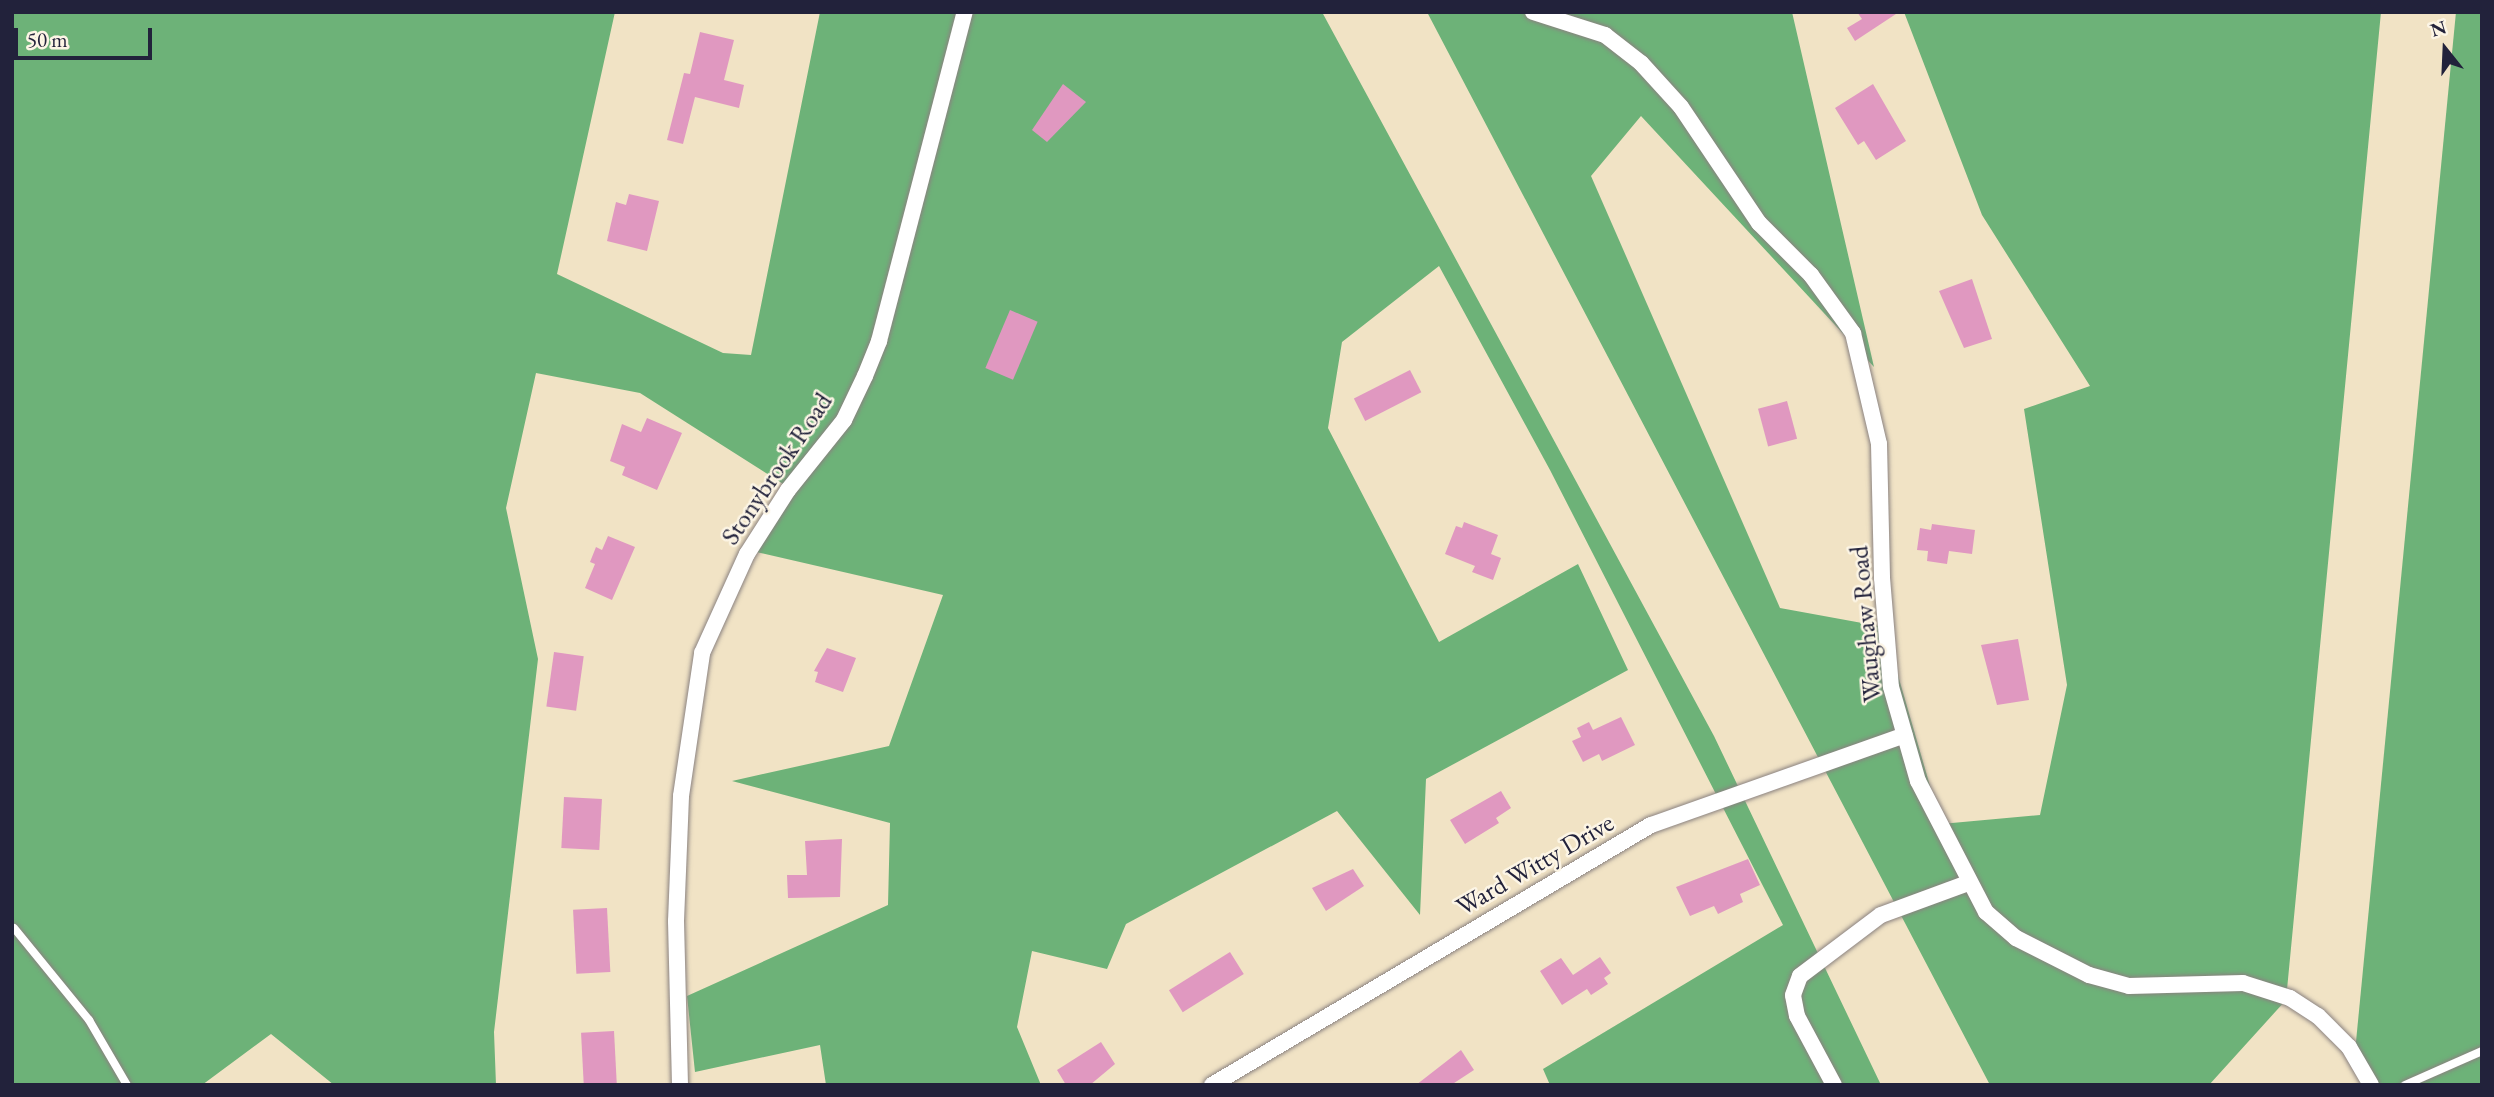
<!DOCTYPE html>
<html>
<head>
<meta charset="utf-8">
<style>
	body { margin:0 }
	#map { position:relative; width:2494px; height:1097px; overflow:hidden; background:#f1e3c5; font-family:"EB Garamond",serif }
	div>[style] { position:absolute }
	.forest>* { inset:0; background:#6db278 }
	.building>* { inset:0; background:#e098c0; transform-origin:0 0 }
	.roads { filter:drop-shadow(0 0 2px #8a8280) drop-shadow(0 0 2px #8a8280) }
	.service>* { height:8px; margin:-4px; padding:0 4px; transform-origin:4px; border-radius:4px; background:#fff }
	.minor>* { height:16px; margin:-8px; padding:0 8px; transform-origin:8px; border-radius:8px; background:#fff }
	span { translate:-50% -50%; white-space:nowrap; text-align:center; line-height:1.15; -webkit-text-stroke:5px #fcf5e5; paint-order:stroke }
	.street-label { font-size:26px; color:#22223b }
	.frame { position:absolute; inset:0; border:14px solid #22223b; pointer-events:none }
	.north { position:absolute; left:2410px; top:14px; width:70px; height:70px; -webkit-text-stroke:5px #fcf5e5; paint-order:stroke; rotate:342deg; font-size:19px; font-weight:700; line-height:28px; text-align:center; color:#22223b }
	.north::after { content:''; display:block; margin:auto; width:24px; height:32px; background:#22223b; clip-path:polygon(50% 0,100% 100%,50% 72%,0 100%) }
	.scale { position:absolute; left:14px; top:28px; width:138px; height:32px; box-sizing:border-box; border:4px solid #22223b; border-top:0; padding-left:9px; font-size:21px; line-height:24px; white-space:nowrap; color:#22223b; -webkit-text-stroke:5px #fcf5e5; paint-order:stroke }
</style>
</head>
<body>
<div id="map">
	<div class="forest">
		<i style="clip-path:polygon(12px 12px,615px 12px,557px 274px,723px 353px,751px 355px,820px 12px,1322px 12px,1714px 736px,1881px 1085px,1550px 1085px,1543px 1069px,1783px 925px,1550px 470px,1439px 266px,1342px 342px,1328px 428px,1439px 642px,1578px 564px,1628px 670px,1426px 779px,1420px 915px,1337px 811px,1126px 924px,1107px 969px,1032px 951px,1017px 1027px,1041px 1085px,826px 1085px,820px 1045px,695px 1072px,687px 996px,888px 905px,890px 823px,732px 781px,889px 746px,943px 595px,752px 551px,791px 489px,640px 393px,536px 373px,506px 508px,538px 659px,494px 1032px,496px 1085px,334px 1085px,271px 1034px,202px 1085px,12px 1085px)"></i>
		<i style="clip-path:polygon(1427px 12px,1792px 12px,1874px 367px,1641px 116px,1591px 176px,1780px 608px,1884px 627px,1941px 824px,2040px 815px,2067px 685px,2024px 409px,2090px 386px,1982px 215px,1904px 12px,2381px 12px,2286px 1000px,2209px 1085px,1990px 1085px)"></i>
		<i style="clip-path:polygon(2456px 12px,2482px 12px,2482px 1085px,2362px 1085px,2355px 1052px)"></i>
	</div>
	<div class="building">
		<i style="clip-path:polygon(1857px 12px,1899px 12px,1855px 41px,1847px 28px,1862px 19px)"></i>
		<i style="clip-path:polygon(700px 32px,734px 40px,724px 80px,744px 85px,739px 108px,695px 97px,683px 144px,667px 140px,684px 73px,690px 74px)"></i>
		<i style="clip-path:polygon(1063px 84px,1086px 102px,1047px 142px,1032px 130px)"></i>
		<i style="clip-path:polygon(1873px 84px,1906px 141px,1876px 160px,1864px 141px,1858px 145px,1835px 108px)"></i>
		<i style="clip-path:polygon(629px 194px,659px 201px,647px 251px,607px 241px,616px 202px,626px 205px)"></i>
		<i style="clip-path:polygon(1972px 279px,1992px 339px,1964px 348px,1939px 291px)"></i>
		<i style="left:1010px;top:310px;width:30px;height:63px;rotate:23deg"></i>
		<i style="left:1410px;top:370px;width:25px;height:63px;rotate:63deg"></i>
		<i style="left:1787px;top:401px;width:39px;height:30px;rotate:75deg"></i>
		<i style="clip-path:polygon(647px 418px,682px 433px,657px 490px,622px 475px,625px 467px,610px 461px,622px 424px,641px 432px)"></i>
		<i style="clip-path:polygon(1464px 522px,1498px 535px,1491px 554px,1501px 558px,1493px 580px,1472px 572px,1475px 566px,1445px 554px,1456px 526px,1462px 528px)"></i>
		<i style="clip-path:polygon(1932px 524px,1975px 530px,1972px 554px,1949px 551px,1947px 564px,1927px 561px,1928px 551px,1917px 550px,1920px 528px,1931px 530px)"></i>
		<i style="clip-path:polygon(608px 536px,635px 547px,612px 600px,585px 588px,595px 564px,590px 562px,596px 547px,602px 550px)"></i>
		<i style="clip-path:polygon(2018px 639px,2029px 700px,1997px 705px,1981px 645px)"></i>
		<i style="clip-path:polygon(827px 648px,856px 658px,843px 692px,815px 682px,818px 672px,814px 671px)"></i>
		<i style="left:554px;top:652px;width:30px;height:55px;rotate:8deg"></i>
		<i style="clip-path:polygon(1621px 717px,1635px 745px,1602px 761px,1599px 754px,1583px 762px,1572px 741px,1581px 737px,1577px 728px,1589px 722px,1593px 730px)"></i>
		<i style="clip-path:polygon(1501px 791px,1511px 808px,1496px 818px,1499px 823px,1465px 844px,1450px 820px)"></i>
		<i style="left:564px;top:797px;width:38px;height:51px;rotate:3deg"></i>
		<i style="clip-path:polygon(842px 839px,840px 897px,788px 898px,787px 875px,807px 875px,805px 841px)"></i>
		<i style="clip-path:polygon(1748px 859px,1760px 885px,1740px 894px,1743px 902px,1718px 914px,1714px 906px,1690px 916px,1676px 887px)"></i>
		<i style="clip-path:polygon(1353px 869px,1364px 886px,1326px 911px,1312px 888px)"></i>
		<i style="left:607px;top:908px;width:64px;height:34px;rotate:87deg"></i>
		<i style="left:1230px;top:952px;width:26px;height:72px;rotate:58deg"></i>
		<i style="clip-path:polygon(1600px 957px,1611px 973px,1604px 978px,1608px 984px,1591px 995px,1587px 989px,1562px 1005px,1540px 971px,1561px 958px,1573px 975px)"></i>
		<i style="left:614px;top:1031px;width:52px;height:33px;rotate:87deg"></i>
		<i style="clip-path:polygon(1101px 1042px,1115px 1064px,1090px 1085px,1066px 1085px,1057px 1070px)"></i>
		<i style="clip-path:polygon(1461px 1050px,1474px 1070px,1451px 1085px,1416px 1085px)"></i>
	</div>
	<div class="roads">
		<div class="service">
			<i style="left:14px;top:928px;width:119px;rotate:50.8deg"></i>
			<i style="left:89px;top:1020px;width:75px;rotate:59.7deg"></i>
			<i style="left:2405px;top:1085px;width:84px;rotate:-23.8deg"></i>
		</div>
		<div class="minor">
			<i style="left:1533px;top:12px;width:76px;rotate:17.7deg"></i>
			<i style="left:1605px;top:35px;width:46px;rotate:37.9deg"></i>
			<i style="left:1641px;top:63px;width:59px;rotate:47.7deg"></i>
			<i style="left:1681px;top:107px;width:140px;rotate:56.1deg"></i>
			<i style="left:1759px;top:223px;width:74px;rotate:45deg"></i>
			<i style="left:1811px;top:275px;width:72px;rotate:54.1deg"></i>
			<i style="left:1853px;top:333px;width:114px;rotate:76.8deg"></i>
			<i style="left:1879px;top:444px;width:134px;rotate:88.7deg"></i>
			<i style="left:1882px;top:578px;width:109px;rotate:85.3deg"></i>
			<i style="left:1891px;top:687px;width:98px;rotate:74deg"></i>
			<i style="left:1918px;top:781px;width:148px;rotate:62.6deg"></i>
			<i style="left:1986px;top:912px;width:40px;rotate:41deg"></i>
			<i style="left:2016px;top:938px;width:82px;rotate:26.9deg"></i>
			<i style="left:2089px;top:975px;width:41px;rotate:15.4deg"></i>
			<i style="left:2129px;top:986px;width:114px;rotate:-1.5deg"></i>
			<i style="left:2243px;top:983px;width:49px;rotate:17.7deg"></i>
			<i style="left:2290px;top:998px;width:33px;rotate:33deg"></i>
			<i style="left:2318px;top:1016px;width:44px;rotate:45deg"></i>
			<i style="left:2349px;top:1047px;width:44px;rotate:59.9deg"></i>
			<i style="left:680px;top:1085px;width:164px;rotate:-91.4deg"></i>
			<i style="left:676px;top:921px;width:125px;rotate:-87.7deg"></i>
			<i style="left:681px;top:796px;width:145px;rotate:-81.6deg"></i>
			<i style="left:702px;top:653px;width:109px;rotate:-65.6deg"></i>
			<i style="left:747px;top:554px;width:76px;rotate:-57.4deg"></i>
			<i style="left:788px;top:490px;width:90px;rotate:-51.3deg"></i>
			<i style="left:844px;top:420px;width:49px;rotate:-64.5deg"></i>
			<i style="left:865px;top:376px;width:38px;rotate:-68deg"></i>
			<i style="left:879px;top:341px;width:340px;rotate:-75.4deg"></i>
			<i style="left:1212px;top:1085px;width:510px;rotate:-30.64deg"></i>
			<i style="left:1651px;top:825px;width:269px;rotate:-19.5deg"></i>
			<i style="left:1834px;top:1085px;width:78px;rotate:-118.2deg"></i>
			<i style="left:1797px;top:1016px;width:21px;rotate:-101deg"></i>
			<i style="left:1793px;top:995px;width:20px;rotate:-70deg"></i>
			<i style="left:1800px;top:976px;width:101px;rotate:-37deg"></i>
			<i style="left:1881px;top:915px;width:93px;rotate:-20.2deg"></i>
		</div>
	</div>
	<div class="street-label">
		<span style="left:777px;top:469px;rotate:-56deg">Stonybrook Road</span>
		<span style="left:1866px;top:624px;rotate:-95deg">Waughaw Road</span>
		<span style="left:1535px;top:865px;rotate:-30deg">Ward Witty Drive</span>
	</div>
	<div class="frame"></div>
	<div class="north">N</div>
	<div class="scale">50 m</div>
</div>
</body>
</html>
